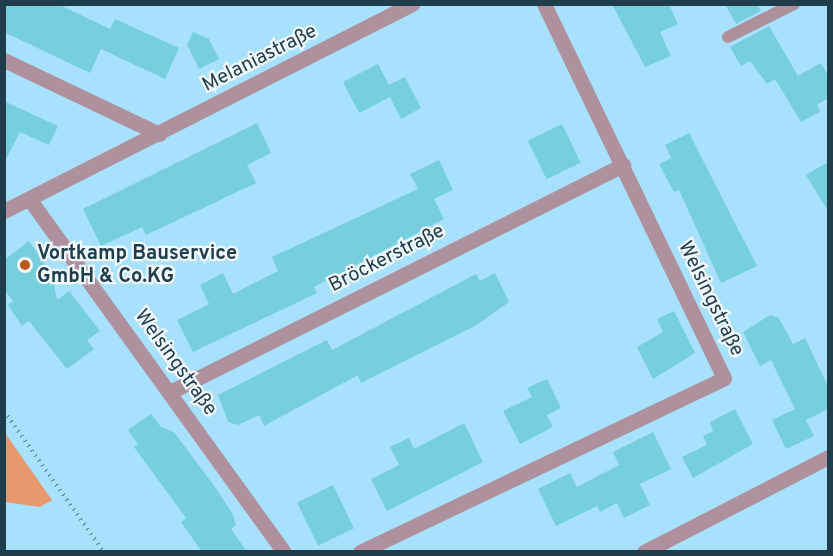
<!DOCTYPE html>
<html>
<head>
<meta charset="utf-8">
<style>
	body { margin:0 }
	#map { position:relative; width:833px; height:556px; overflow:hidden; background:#a8e1fd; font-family:Overpass,sans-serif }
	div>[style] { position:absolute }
	.green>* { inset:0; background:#e7996d }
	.building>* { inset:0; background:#77cfdd; transform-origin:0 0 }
	.path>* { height:4px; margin-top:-2px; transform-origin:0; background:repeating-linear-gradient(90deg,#6996ab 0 1.5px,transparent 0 6px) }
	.lane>* { height:12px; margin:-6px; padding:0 6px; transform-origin:6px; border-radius:6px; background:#ae919d }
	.street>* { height:15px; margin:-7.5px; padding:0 7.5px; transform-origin:7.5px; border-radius:7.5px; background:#ae919d }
	.dots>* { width:16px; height:16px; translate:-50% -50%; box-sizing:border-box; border:3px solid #f3fafd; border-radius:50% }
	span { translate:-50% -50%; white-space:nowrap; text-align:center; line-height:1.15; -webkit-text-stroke:4.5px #f3fafd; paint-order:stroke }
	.street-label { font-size:20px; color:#1f3d4b }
	.poi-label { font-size:20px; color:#1f3d4b; font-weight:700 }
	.left { translate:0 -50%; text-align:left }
	.frame { position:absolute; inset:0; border:6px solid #1f3d4b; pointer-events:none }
</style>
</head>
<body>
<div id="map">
	<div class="green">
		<i style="clip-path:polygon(5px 433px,52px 500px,40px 507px,5px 502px)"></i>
	</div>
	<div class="building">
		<i style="clip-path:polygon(4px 4px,58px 4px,110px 29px,115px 19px,179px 48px,165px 79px,101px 49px,90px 73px,4px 32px)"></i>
		<i style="clip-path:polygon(612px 4px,669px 4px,678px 24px,660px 32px,671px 56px,645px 67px)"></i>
		<i style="clip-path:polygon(725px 4px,757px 4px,761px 11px,736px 24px)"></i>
		<i style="clip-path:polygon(769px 26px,798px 76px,821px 63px,828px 76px,828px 98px,817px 105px,820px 112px,801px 122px,775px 79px,767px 84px,750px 61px,741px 66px,730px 47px)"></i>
		<i style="clip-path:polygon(193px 32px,209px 39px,219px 59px,199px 69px,187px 45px)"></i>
		<i style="clip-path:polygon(378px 64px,389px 85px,405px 77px,421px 108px,401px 119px,390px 97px,359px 113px,343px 82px)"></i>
		<i style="clip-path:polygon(4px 101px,58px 126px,49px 145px,20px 132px,4px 163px)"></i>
		<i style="clip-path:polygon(257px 123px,271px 153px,247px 165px,256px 183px,146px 235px,142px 227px,101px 246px,83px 209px)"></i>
		<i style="left:562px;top:124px;width:43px;height:38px;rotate:64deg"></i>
		<i style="clip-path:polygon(689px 133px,757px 266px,721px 283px,679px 190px,674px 192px,659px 164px,671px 158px,665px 145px)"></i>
		<i style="clip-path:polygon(439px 160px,453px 190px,434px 199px,444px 219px,314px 287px,317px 293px,193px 352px,177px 320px,209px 304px,200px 285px,223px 273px,233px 294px,278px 271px,272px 257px,418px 189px,410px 174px)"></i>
		<i style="clip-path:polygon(828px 162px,828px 211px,806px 175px)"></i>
		<i style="clip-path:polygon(29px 241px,52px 274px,57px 300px,69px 291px,100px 331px,87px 340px,94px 349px,67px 369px,29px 321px,22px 326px,8px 305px,13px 301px,4px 289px,4px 260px)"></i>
		<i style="clip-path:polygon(495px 273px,509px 302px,475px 326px,361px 383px,358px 375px,264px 426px,259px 415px,238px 425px,228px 422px,218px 395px,327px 340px,332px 350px,476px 274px,480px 281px)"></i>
		<i style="clip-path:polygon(674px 311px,695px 353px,653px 379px,637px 347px,663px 332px,657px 319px)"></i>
		<i style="clip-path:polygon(770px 315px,779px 318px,793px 344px,805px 338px,828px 386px,828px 409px,806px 420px,814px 436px,786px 449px,772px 420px,795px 409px,771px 360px,760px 366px,743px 332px)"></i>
		<i style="clip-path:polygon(547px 379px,561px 408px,547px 415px,553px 427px,520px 444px,503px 411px,532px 397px,527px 388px)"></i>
		<i style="clip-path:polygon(735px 409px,753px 444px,693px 478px,682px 457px,707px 445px,703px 436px,713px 431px,710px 422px)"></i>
		<i style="clip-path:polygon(151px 414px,161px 427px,174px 432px,215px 487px,232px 513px,236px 525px,231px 529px,247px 552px,202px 552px,181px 522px,186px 518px,134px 447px,138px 444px,128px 430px)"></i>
		<i style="clip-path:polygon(464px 423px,483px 462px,387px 511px,371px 479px,399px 465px,390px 447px,409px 438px,414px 449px)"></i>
		<i style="clip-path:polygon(653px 432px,671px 469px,640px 484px,650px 505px,624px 518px,617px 503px,600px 512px,597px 506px,556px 526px,538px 489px,570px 473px,577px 487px,619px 465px,613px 452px)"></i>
		<i style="left:333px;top:485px;width:48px;height:40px;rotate:64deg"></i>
	</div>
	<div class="path">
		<i style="left:4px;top:411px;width:173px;rotate:54.7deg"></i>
	</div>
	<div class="lane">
		<i style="left:728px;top:37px;width:74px;rotate:-26.6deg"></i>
	</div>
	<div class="street">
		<i style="left:4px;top:60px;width:172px;rotate:25.5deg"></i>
		<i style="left:30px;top:200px;width:434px;rotate:54.2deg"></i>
		<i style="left:4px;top:211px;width:458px;rotate:-26.9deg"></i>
		<i style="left:170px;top:392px;width:507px;rotate:-26.62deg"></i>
		<i style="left:360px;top:552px;width:403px;rotate:-25.5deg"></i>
		<i style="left:724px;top:378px;width:415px;rotate:-115.7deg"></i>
		<i style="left:644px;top:552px;width:207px;rotate:-27.3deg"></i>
	</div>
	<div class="dots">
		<i style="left:25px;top:265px;background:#ba5a16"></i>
	</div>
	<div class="street-label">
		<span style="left:260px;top:59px;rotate:-27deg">Melaniastraße</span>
		<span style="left:387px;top:259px;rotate:-27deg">Bröckerstraße</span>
		<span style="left:710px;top:299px;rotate:64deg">Welsingstraße</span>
		<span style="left:175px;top:363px;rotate:54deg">Welsingstraße</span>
	</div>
	<div class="poi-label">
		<span class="left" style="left:37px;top:266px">Vortkamp Bauservice<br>GmbH &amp; Co.KG</span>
	</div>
	<div class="frame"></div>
</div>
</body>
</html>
